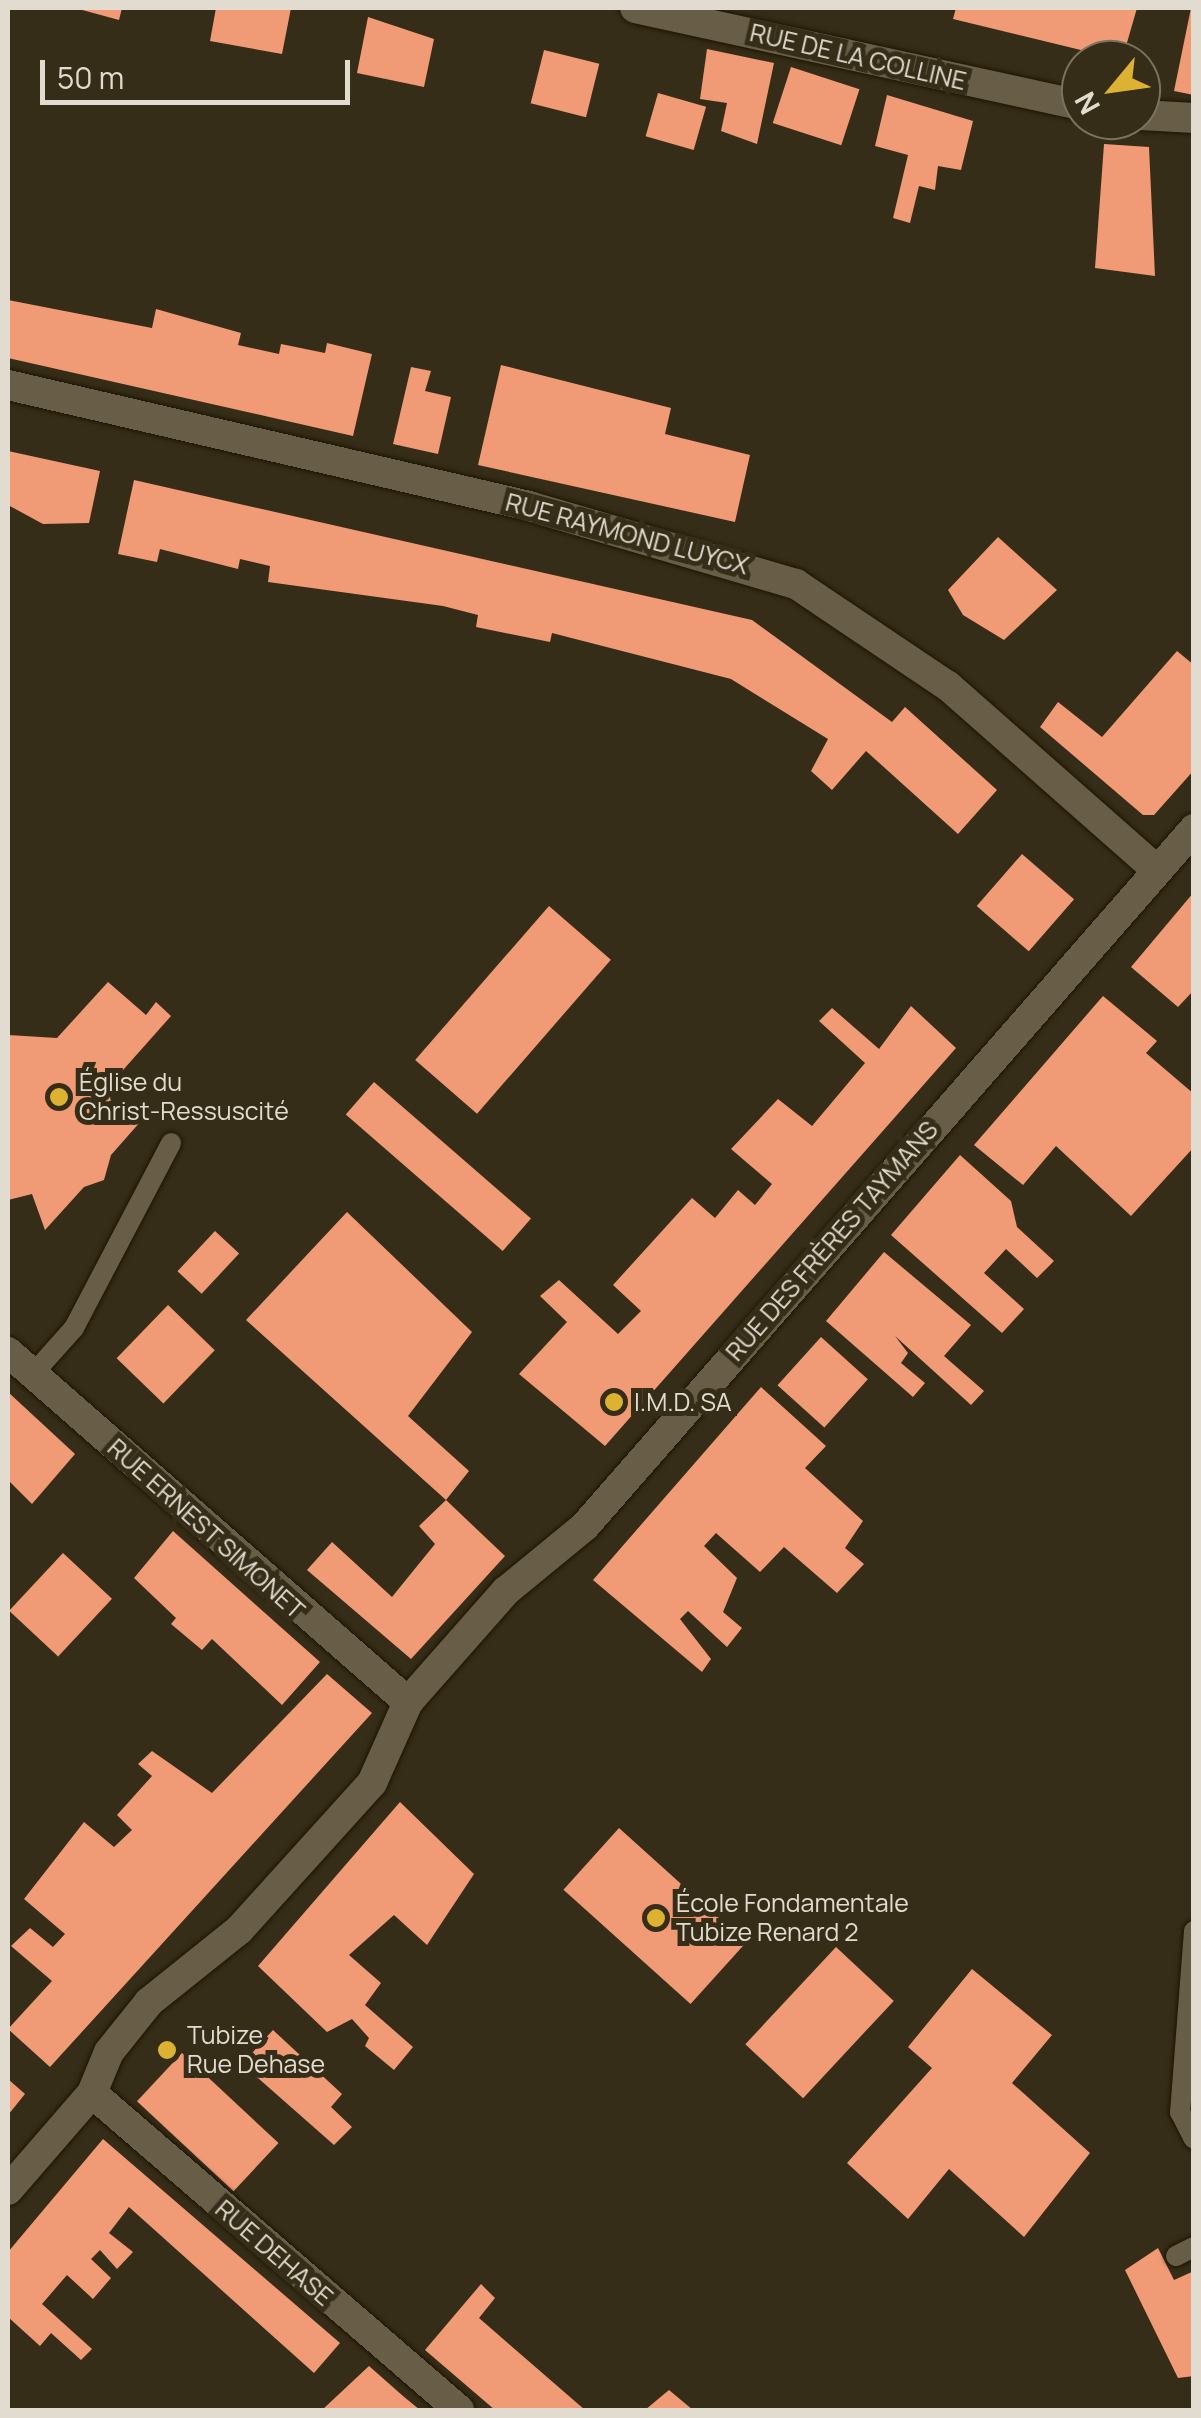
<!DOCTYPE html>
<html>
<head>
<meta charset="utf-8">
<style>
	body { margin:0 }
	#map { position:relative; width:1201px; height:2418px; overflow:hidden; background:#362d18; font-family:Manrope,sans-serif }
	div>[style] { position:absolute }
	.building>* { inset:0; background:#f19a76; transform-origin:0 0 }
	.roads { filter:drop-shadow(0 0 2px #1d1502) drop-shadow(0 0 2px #1d1502) }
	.lane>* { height:20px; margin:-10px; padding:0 10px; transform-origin:10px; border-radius:10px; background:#685e47 }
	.street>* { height:30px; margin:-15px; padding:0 15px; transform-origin:15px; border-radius:15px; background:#685e47 }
	.secondary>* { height:30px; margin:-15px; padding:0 15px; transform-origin:15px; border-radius:15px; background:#685e47 }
	.dots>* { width:28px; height:28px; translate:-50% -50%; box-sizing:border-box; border:5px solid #362d18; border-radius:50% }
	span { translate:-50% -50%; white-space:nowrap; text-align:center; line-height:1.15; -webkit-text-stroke:10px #362d18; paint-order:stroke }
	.street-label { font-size:25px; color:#e1dccf }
	.poi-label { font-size:25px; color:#e1dccf }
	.left { translate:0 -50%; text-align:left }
	.frame { position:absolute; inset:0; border:10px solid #e1dccf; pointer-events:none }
	.north { position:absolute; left:1061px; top:40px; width:100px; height:100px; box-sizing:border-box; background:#362d18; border:2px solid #7a7361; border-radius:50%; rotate:241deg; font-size:28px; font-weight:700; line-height:40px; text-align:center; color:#e1dccf }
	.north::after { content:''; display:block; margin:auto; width:35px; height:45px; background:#ddb233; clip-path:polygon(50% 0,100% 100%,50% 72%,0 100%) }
	.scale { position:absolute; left:40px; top:60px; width:310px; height:45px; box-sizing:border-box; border:5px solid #e1dccf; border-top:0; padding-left:12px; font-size:30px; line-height:35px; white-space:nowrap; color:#e1dccf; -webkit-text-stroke:8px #362d18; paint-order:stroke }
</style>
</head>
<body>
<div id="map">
	<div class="building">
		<i style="clip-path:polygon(75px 8px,122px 8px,119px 20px)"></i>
		<i style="clip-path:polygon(216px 8px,291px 8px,282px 54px,210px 41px)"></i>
		<i style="clip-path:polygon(956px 8px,1137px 8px,1122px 60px,953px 19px)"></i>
		<i style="clip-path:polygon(1191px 8px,1194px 8px,1194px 95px,1174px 91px)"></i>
		<i style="clip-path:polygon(368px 17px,434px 39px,424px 87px,357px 73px)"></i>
		<i style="clip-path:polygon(707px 49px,774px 63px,757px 144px,721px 131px,727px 103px,700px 99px)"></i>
		<i style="left:544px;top:50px;width:57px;height:55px;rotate:14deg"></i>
		<i style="left:791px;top:67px;width:72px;height:59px;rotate:18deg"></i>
		<i style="left:658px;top:93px;width:50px;height:45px;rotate:16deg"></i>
		<i style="clip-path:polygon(887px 95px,973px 121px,961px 170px,938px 166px,935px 190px,919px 186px,910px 223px,893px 218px,908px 155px,875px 146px)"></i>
		<i style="clip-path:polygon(1104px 144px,1149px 147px,1155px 276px,1095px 268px)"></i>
		<i style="clip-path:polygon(8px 300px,152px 328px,156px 309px,241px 333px,238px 345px,279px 354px,281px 344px,325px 353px,327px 343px,372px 354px,353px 436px,8px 358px)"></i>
		<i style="clip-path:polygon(501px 365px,671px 408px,665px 434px,750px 455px,735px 522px,478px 465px)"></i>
		<i style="clip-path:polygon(411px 367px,431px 371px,425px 391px,451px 397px,438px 454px,393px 444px)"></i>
		<i style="clip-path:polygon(8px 451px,100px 471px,89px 523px,43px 524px,8px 505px)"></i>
		<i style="clip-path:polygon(134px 480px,752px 620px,892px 722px,905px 707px,997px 790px,958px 834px,866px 751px,832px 790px,811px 771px,828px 739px,731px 679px,552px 633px,550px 642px,476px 627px,478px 615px,443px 606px,268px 582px,270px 566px,240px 559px,238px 569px,160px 549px,157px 562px,118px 554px)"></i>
		<i style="clip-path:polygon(998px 537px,1057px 590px,1004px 640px,963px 615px,948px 590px)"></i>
		<i style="clip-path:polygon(1177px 651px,1194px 665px,1194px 770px,1154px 815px,1143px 815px,1040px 727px,1058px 702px,1102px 737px)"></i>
		<i style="left:1022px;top:854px;width:69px;height:69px;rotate:41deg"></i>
		<i style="clip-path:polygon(1194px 892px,1194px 990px,1178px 1007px,1131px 967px)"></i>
		<i style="left:549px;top:906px;width:82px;height:204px;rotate:41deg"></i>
		<i style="clip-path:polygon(108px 982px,146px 1015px,156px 1002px,171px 1016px,108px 1087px,112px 1107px,149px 1112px,111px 1155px,104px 1180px,84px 1187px,45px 1230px,32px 1194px,8px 1200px,8px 1035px,57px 1038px)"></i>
		<i style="clip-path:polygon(1103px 996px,1157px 1041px,1146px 1053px,1194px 1094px,1194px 1147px,1131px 1216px,1056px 1146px,1023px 1185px,974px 1145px)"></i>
		<i style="clip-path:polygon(911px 1006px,956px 1048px,605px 1446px,519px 1374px,567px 1322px,540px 1296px,559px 1280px,618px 1334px,641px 1311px,613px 1285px,692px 1198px,715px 1218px,738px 1190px,755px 1205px,772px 1184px,731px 1149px,778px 1099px,812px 1126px,865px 1063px,819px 1021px,832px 1008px,879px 1049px)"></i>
		<i style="left:374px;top:1082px;width:208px;height:43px;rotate:41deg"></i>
		<i style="clip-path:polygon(960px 1155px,1011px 1201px,1017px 1227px,1054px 1261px,1037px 1278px,1006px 1249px,984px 1273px,1024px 1309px,1002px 1333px,891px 1235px)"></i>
		<i style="clip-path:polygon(347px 1212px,472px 1332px,408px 1416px,469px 1471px,446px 1500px,246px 1320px)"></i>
		<i style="left:215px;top:1231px;width:33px;height:55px;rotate:43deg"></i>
		<i style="clip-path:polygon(884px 1252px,971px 1325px,944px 1356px,984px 1391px,971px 1405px,895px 1336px,908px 1353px,901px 1363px,925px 1383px,913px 1397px,826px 1321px)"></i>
		<i style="left:168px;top:1305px;width:65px;height:74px;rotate:44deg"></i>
		<i style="left:821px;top:1337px;width:63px;height:65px;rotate:42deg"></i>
		<i style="clip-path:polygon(761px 1387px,826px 1446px,805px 1468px,863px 1521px,845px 1548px,864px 1564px,837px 1593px,784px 1547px,760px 1572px,716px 1533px,704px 1546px,737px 1578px,723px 1612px,742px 1628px,727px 1647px,688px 1611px,680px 1619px,711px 1659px,702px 1672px,593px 1580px)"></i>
		<i style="clip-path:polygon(8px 1392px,75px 1454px,32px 1504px,8px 1480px)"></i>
		<i style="clip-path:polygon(446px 1500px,505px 1556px,411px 1659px,307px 1570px,332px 1542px,392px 1597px,435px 1544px,419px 1526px)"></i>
		<i style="clip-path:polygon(173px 1531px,320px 1662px,282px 1705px,212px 1639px,202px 1650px,171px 1624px,176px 1618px,134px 1578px)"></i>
		<i style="left:63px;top:1553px;width:67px;height:79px;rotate:43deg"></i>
		<i style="clip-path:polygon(327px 1674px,372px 1713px,50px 2067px,8px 2029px,52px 1981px,11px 1946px,30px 1928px,53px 1947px,65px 1934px,24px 1899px,84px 1822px,114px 1847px,132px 1830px,117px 1815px,152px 1776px,138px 1764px,152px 1751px,212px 1793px)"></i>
		<i style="clip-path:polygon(400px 1802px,474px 1874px,427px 1945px,394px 1915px,349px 1955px,381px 1983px,365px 2005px,413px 2047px,394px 2070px,365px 2046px,369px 2038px,352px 2019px,327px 2032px,258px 1966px)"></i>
		<i style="left:619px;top:1828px;width:171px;height:83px;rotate:42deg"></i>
		<i style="left:836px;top:1947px;width:79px;height:133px;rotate:43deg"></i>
		<i style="clip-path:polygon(972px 1969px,1052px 2035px,1012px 2083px,1090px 2153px,1024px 2237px,949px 2169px,908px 2219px,847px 2163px,932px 2068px,908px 2047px)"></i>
		<i style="clip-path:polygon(273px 2030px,342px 2094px,331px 2107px,352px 2127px,334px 2145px,242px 2064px)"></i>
		<i style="left:182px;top:2053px;width:132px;height:66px;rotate:43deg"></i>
		<i style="clip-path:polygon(8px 2079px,25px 2094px,8px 2115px)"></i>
		<i style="clip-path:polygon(103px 2139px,340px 2343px,314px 2373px,129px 2207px,109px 2233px,133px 2252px,117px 2269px,100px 2250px,91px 2259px,111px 2278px,93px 2299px,67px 2275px,42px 2304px,92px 2349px,81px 2360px,51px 2333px,40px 2346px,8px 2317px,8px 2252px)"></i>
		<i style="clip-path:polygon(1158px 2248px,1174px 2280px,1194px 2271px,1194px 2376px,1178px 2378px,1125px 2270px)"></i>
		<i style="clip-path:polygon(481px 2284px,495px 2298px,479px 2318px,585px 2410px,495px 2410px,425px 2350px)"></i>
		<i style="clip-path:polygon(369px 2366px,403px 2396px,420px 2410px,322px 2410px)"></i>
		<i style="clip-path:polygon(669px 2390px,693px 2410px,645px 2410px)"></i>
	</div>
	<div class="roads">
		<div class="lane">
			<i style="left:33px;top:1374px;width:62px;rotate:-48.3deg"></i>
			<i style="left:74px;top:1328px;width:209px;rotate:-62.3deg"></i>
			<i style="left:1194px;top:1931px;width:182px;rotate:94.4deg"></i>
			<i style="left:1180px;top:2112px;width:30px;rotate:63deg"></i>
			<i style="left:1176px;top:2256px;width:20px;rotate:-27deg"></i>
		</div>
		<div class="street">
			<i style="left:635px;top:8px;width:456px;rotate:12.3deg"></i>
			<i style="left:1141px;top:115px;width:53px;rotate:3.2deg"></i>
			<i style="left:8px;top:385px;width:535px;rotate:13.07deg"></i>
			<i style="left:529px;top:506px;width:278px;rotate:16.3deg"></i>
			<i style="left:796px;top:584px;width:183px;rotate:33.9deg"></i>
			<i style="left:948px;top:686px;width:278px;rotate:41.4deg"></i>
			<i style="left:8px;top:1352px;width:532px;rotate:41.19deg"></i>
			<i style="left:92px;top:2093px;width:485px;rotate:40.8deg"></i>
		</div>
		<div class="secondary">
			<i style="left:8px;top:2190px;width:128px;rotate:-49.1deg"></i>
			<i style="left:92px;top:2093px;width:44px;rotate:-67.5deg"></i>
			<i style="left:109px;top:2052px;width:64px;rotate:-51.3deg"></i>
			<i style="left:149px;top:2002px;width:115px;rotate:-38.7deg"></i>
			<i style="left:239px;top:1930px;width:198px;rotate:-47.9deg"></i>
			<i style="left:372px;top:1783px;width:89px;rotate:-66deg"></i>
			<i style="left:408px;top:1702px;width:148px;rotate:-48.6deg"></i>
			<i style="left:506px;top:1591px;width:102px;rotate:-39.4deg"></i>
			<i style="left:585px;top:1526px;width:926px;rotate:-48.85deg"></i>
		</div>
	</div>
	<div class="dots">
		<i style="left:59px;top:1097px;background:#ddb233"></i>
		<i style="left:614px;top:1402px;background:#ddb233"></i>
		<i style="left:656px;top:1918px;background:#ddb233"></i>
		<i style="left:167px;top:2050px;background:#ddb233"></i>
	</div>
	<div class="street-label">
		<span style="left:858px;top:57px;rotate:13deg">RUE DE LA COLLINE</span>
		<span style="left:627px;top:534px;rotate:15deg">RUE RAYMOND LUYCX</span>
		<span style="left:832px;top:1241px;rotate:-49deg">RUE DES FRÈRES TAYMANS</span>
		<span style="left:206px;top:1529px;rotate:42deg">RUE ERNEST SIMONET</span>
		<span style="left:274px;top:2253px;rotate:41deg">RUE DEHASE</span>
	</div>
	<div class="poi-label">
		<span class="left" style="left:79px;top:1097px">Église du<br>Christ-Ressuscité</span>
		<span class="left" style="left:634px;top:1402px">I.M.D. SA</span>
		<span class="left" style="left:676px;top:1918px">École Fondamentale<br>Tubize Renard 2</span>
		<span class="left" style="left:187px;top:2050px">Tubize<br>Rue Dehase</span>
	</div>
	<div class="frame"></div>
	<div class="north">N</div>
	<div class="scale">50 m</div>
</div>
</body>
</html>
